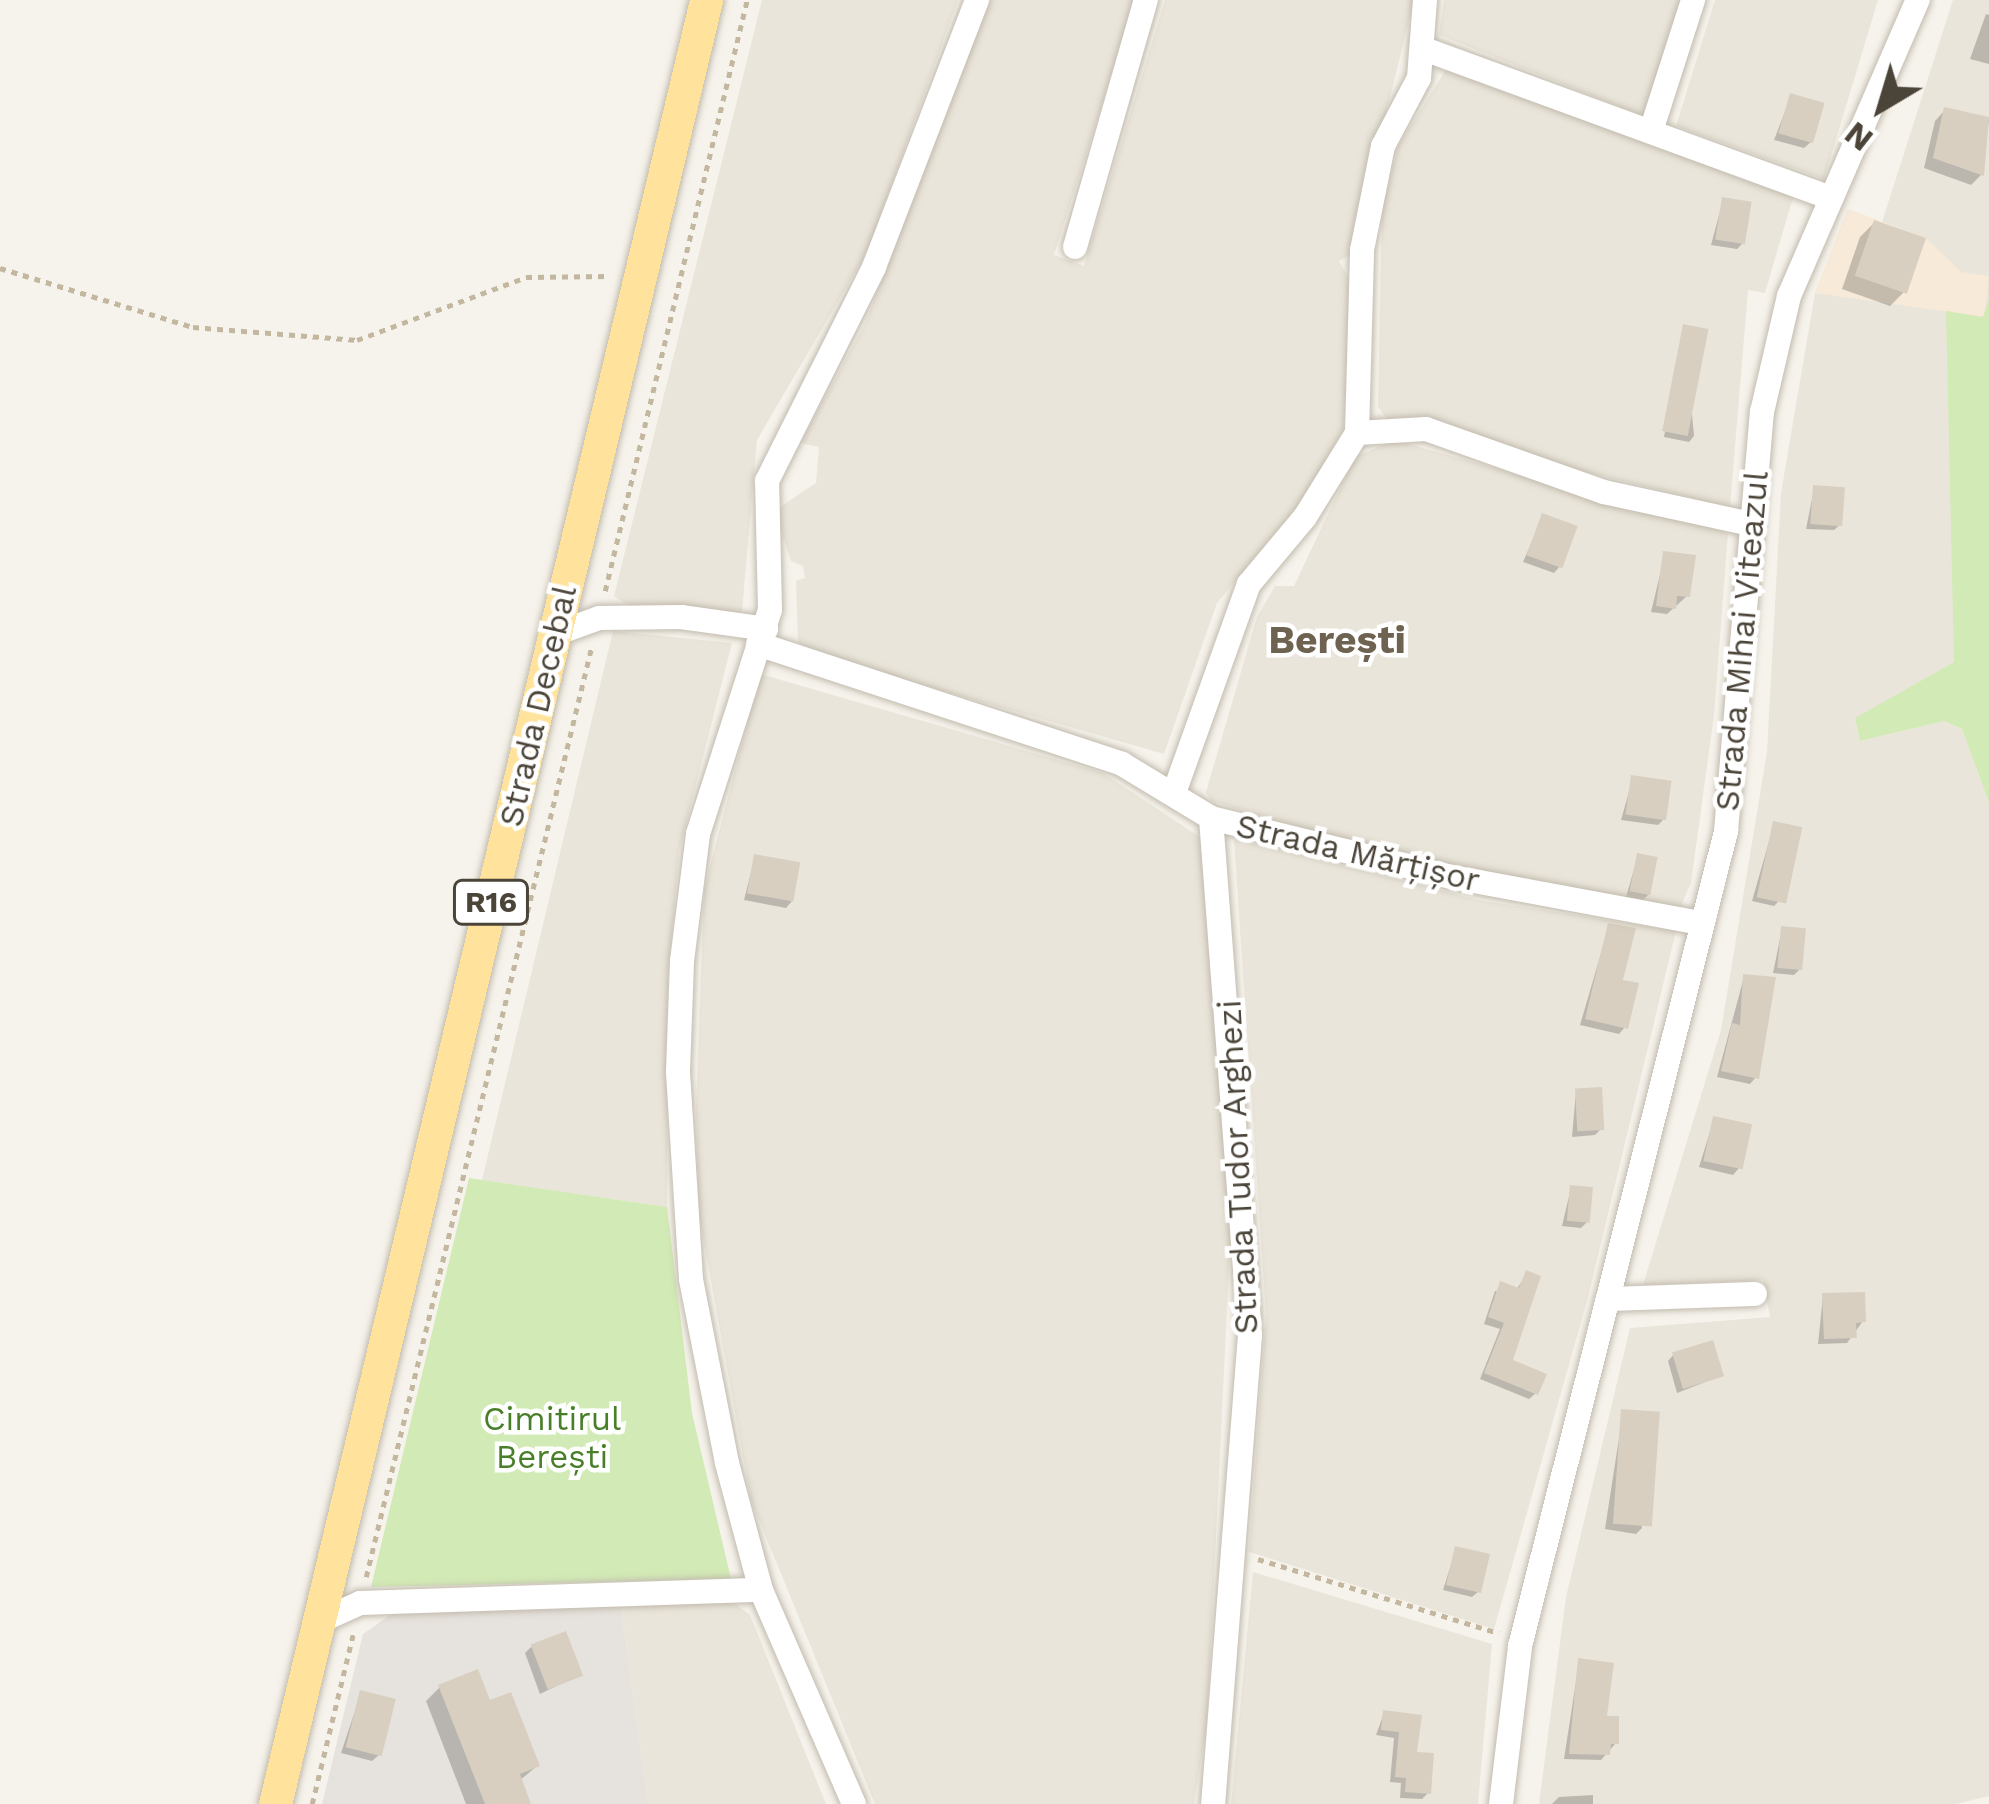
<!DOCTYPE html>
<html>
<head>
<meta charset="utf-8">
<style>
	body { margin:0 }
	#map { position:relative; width:1989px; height:1804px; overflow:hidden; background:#f6f3ec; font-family:"Work Sans",sans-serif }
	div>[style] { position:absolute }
	.residential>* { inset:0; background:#eae5da }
	.commercial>* { inset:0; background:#f7ead8 }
	.industrial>* { inset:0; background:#e6e2dd }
	.green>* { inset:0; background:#d2eab5 }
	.shadow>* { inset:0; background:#0003 }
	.building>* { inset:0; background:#d8cfc1; transform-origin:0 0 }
	.path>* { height:4.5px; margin-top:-2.25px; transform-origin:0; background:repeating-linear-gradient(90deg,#c4b79f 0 6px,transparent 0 12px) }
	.roads { filter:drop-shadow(0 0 3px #c2bbae) drop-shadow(0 0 3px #c2bbae) }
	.minor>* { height:24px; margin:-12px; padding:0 12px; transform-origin:12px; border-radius:12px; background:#fff }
	.major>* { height:33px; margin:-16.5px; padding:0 16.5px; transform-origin:16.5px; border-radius:16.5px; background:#ffe39c }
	span { translate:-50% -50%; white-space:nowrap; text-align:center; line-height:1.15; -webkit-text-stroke:9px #fff; paint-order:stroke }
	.shield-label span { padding:3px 9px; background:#fff; border:3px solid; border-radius:9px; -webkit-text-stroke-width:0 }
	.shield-label { font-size:30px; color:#4b4439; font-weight:700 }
	.street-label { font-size:33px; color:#4b4439 }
	.park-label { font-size:33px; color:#4a7f2a }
	.quarter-label { font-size:39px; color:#6e6250; font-weight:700 }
	.north { position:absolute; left:1821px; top:48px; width:120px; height:120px; -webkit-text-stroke:9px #fff; paint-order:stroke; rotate:218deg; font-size:33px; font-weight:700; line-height:48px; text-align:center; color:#4b4439 }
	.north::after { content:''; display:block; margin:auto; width:42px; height:54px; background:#4b4439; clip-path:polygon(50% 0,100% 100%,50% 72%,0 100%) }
</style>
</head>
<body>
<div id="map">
	<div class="residential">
		<i style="clip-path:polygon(762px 0,958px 0,868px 250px,757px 440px,742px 612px,629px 606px,614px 596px)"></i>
		<i style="clip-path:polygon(990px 0,1135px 0,1054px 255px,1084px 266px,1165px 0,1414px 0,1351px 255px,1339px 261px,1351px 282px,1344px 428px,1304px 498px,1217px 603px,1164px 754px,815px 654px,798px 642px,796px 581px,805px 578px,803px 566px,791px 561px,774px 511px,816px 483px,819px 447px,800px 443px,864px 326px)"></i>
		<i style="clip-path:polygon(1444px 0,1682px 0,1644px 116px,1439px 35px)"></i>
		<i style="clip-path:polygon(1715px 0,1878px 0,1824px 179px,1676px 126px)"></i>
		<i style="clip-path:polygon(1953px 0,1989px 0,1989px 299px,1954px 662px,1855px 719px,1860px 741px,1944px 721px,1962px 729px,1989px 803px,1989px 1796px,1956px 1804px,1539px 1804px,1566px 1597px,1630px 1328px,1770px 1317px,1763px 1280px,1643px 1285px,1721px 1030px,1767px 752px,1781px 493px,1815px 293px,1848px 209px,1882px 222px)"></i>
		<i style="clip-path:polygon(1447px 68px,1794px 194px,1765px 293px,1748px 290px,1730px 507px,1521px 456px,1431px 418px,1388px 420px,1378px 407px,1382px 212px,1398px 146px)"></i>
		<i style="clip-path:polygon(1394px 440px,1728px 533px,1714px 715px,1691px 883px,1680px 908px,1370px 848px,1211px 801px,1206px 792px,1257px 617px,1275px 586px,1294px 586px,1355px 457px)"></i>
		<i style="clip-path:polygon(613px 631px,732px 643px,679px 851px,668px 979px,667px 1207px,482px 1180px)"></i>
		<i style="clip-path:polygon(760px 674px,1103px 773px,1203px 839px,1232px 1206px,1207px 1723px,1194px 1804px,875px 1804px,751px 1500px,699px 1215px,696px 1111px,704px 890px)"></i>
		<i style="clip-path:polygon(1234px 839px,1479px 900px,1676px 931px,1587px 1301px,1494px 1629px,1249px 1552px,1266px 1315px)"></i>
		<i style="clip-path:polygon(1253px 1572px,1492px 1644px,1478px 1804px,1231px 1804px)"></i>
		<i style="clip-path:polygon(730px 1600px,750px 1615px,826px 1804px,648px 1804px,621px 1607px)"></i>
	</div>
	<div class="commercial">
		<i style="clip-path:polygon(1848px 209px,1926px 238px,1961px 272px,1989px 276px,1984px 317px,1815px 293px)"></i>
	</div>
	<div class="industrial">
		<i style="clip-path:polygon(621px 1607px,648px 1804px,322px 1804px,363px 1634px,396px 1611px)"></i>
	</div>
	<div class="green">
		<i style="clip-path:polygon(1989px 299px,1989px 803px,1962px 729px,1944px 721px,1860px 741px,1855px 718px,1954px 662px,1946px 311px,1983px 317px)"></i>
		<i style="clip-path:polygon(469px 1178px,667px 1207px,692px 1413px,731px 1579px,371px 1587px)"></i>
	</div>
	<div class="shadow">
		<i style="clip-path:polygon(1986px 14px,1989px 15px,1989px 64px,1970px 59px)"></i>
		<i style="clip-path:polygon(1791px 96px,1811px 142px,1804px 148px,1774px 140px)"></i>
		<i style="clip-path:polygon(1945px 110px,1989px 120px,1981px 175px,1971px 185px,1924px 168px,1935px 121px)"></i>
		<i style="clip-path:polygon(1723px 200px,1743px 243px,1737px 249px,1711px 245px)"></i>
		<i style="clip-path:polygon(1874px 223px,1904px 292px,1890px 306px,1842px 289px,1860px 237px)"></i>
		<i style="clip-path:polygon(1684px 328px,1694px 436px,1689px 442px,1664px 437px)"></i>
		<i style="clip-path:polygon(1814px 489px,1841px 524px,1834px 530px,1806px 529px)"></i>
		<i style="clip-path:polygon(1543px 516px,1560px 566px,1554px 573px,1523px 562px)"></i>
		<i style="clip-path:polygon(1665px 554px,1687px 596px,1667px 614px,1651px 612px)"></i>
		<i style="clip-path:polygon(1633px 778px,1664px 819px,1658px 825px,1621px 820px)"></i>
		<i style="clip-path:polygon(1774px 824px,1779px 901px,1774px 906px,1752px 901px)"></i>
		<i style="clip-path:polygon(1638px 856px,1649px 894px,1643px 900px,1626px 897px)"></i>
		<i style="clip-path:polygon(755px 857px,792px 901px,786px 908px,744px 900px)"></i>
		<i style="clip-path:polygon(1609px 926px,1625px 1027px,1619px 1034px,1580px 1025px)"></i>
		<i style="clip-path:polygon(1782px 929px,1801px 968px,1794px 975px,1773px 973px)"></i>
		<i style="clip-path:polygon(1744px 977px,1756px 1077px,1750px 1084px,1717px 1077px)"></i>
		<i style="clip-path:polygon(1576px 1092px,1601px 1129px,1595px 1135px,1572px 1137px)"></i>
		<i style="clip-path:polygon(1714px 1119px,1739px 1168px,1733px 1175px,1699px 1167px)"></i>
		<i style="clip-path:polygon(1571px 1188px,1588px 1221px,1581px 1228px,1562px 1226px)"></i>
		<i style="clip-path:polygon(1527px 1274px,1509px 1361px,1536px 1393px,1529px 1399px,1480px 1379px,1500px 1329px,1484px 1324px,1495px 1291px,1516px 1290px)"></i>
		<i style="clip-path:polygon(1823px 1296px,1863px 1321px,1847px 1343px,1818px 1344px)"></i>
		<i style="clip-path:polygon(1674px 1354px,1721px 1376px,1677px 1393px,1668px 1361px)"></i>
		<i style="clip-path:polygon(1623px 1412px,1642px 1528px,1636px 1534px,1605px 1529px)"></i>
		<i style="clip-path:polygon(1456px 1549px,1479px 1591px,1472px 1597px,1443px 1590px)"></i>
		<i style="clip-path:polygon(531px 1647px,579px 1675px,540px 1694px,525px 1653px)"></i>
		<i style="clip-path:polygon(1579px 1662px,1616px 1743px,1601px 1760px,1564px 1759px)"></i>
		<i style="clip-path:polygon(440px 1687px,489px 1703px,537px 1766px,519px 1781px,528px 1804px,466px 1804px,426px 1701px)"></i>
		<i style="clip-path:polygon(361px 1693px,379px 1755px,372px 1761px,341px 1753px)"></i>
		<i style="clip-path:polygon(1384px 1713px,1419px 1718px,1414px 1755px,1428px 1793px,1422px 1799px,1400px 1798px,1401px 1783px,1390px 1782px,1394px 1738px,1376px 1735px)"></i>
		<i style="clip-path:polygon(1593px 1795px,1593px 1804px,1552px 1804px,1559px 1797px)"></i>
	</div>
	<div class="building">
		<i style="left:1790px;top:93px;width:36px;height:42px;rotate:16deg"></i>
		<i style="clip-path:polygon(1944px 107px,1989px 117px,1984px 176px,1933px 158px)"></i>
		<i style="left:1722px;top:197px;width:30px;height:43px;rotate:9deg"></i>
		<i style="left:1874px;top:220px;width:55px;height:59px;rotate:19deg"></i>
		<i style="left:1683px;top:324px;width:26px;height:109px;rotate:11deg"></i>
		<i style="left:1813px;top:485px;width:32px;height:39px;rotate:4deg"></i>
		<i style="left:1542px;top:513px;width:38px;height:45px;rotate:20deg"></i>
		<i style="clip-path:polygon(1663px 551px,1696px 555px,1690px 597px,1677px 596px,1676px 609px,1656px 606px)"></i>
		<i style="left:1631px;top:775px;width:41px;height:40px;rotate:8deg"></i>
		<i style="left:1773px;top:821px;width:30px;height:78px;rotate:12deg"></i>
		<i style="left:1637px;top:853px;width:21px;height:39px;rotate:11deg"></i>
		<i style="left:754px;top:854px;width:47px;height:40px;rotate:10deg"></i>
		<i style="clip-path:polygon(1608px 923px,1636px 928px,1623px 980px,1639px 983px,1628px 1029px,1585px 1019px)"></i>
		<i style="left:1781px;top:926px;width:25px;height:42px;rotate:5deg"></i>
		<i style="clip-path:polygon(1743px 974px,1776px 977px,1759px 1079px,1721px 1071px,1732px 1023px,1740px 1025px)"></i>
		<i style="left:1602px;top:1087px;width:43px;height:27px;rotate:87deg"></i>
		<i style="left:1713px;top:1116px;width:40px;height:46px;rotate:12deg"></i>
		<i style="left:1570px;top:1185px;width:23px;height:36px;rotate:5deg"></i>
		<i style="clip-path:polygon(1526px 1270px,1541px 1276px,1513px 1360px,1547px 1374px,1538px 1395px,1484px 1373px,1504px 1323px,1488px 1317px,1500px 1281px,1519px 1288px)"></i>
		<i style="clip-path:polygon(1865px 1292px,1866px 1322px,1856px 1323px,1857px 1338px,1824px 1339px,1822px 1293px)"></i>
		<i style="left:1713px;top:1340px;width:38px;height:43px;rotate:73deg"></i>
		<i style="left:1621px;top:1409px;width:39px;height:115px;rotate:4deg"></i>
		<i style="left:1455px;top:1546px;width:36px;height:40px;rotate:13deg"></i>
		<i style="left:566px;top:1631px;width:48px;height:38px;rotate:69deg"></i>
		<i style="clip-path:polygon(1578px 1658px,1614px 1663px,1607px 1716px,1619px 1716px,1619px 1744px,1611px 1744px,1610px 1755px,1569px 1754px)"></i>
		<i style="clip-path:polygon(478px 1669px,490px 1700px,511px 1692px,540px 1766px,520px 1774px,531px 1804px,485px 1804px,438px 1685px)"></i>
		<i style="left:360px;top:1690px;width:37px;height:59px;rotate:14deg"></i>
		<i style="clip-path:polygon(1383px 1710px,1422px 1715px,1417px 1752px,1434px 1753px,1431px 1794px,1405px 1792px,1406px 1778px,1395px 1777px,1399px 1732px,1381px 1730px)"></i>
	</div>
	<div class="path">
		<i style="left:0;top:268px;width:202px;rotate:17deg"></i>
		<i style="left:193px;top:327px;width:165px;rotate:4.5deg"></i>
		<i style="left:357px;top:340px;width:180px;rotate:-20.4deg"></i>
		<i style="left:526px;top:277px;width:83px;rotate:-0.7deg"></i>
		<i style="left:605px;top:591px;width:608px;rotate:-76.49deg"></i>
		<i style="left:1258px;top:1559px;width:252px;rotate:17.1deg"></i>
		<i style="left:366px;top:1577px;width:955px;rotate:-76.37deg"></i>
		<i style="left:312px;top:1804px;width:175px;rotate:-76.4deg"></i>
	</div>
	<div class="roads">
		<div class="minor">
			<i style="left:1424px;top:49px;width:434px;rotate:20.1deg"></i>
			<i style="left:1651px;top:131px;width:138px;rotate:-72.2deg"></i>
			<i style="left:1075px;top:247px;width:257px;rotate:-74deg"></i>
			<i style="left:1357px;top:433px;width:69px;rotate:-3.3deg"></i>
			<i style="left:1426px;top:429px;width:189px;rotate:19.5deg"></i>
			<i style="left:1604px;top:492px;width:150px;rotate:12.3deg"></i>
			<i style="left:555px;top:634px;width:47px;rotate:-20deg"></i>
			<i style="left:599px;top:618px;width:82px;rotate:-0.7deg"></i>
			<i style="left:681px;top:617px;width:86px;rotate:8deg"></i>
			<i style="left:758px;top:644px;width:383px;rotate:18.2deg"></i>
			<i style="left:1122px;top:764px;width:104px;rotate:31.2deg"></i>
			<i style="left:1211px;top:818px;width:248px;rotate:13.8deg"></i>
			<i style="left:1452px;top:877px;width:253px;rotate:10.5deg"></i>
			<i style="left:1174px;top:793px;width:222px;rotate:-70.3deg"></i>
			<i style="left:1249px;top:584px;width:87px;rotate:-50.1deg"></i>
			<i style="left:1305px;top:517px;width:99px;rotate:-58.2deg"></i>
			<i style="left:1357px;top:433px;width:183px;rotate:-88.4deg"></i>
			<i style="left:1362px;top:250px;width:106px;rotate:-78.6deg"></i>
			<i style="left:1383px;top:146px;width:77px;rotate:-62.1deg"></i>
			<i style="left:1419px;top:78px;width:78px;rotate:-85.6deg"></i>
			<i style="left:1211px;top:818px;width:518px;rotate:85.69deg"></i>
			<i style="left:1250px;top:1335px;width:470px;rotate:94.5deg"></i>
			<i style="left:1609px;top:1299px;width:146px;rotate:-2deg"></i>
			<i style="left:318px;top:1622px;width:46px;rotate:-24.3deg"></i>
			<i style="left:360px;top:1603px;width:401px;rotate:-1.9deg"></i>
			<i style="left:854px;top:1804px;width:233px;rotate:-113.5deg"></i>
			<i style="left:761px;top:1590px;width:131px;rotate:-105deg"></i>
			<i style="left:727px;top:1463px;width:187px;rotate:-101.1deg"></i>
			<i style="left:691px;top:1279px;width:208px;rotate:-93.6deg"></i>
			<i style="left:678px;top:1071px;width:110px;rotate:-87.9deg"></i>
			<i style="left:682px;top:961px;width:128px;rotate:-82.8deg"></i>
			<i style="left:698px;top:834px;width:235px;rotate:-72.2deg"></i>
			<i style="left:770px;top:610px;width:129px;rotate:-91.3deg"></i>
			<i style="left:767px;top:481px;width:239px;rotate:-63.4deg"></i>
			<i style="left:874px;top:267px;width:286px;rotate:-68.9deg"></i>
			<i style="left:1501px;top:1804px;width:159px;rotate:-83.1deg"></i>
			<i style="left:1520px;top:1646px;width:841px;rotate:-75.81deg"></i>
			<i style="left:1726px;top:831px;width:421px;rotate:-85.1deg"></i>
			<i style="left:1762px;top:412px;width:119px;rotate:-76.9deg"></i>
			<i style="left:1789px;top:296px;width:323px;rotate:-66.5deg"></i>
		</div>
		<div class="major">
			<i style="left:275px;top:1804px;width:1855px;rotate:-76.56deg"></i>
		</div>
	</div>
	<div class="shield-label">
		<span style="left:491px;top:902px">R16</span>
	</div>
	<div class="street-label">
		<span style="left:1742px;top:641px;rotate:-85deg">Strada Mihai Viteazul</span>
		<span style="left:538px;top:706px;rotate:-77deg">Strada Decebal</span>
		<span style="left:1358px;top:853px;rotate:13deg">Strada Mărțișor</span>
		<span style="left:1238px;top:1167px;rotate:-93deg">Strada Tudor Arghezi</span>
	</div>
	<div class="park-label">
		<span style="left:552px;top:1438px">Cimitirul<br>Berești</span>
	</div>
	<div class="quarter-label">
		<span style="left:1337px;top:640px">Berești</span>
	</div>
	<div class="north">N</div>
</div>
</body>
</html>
